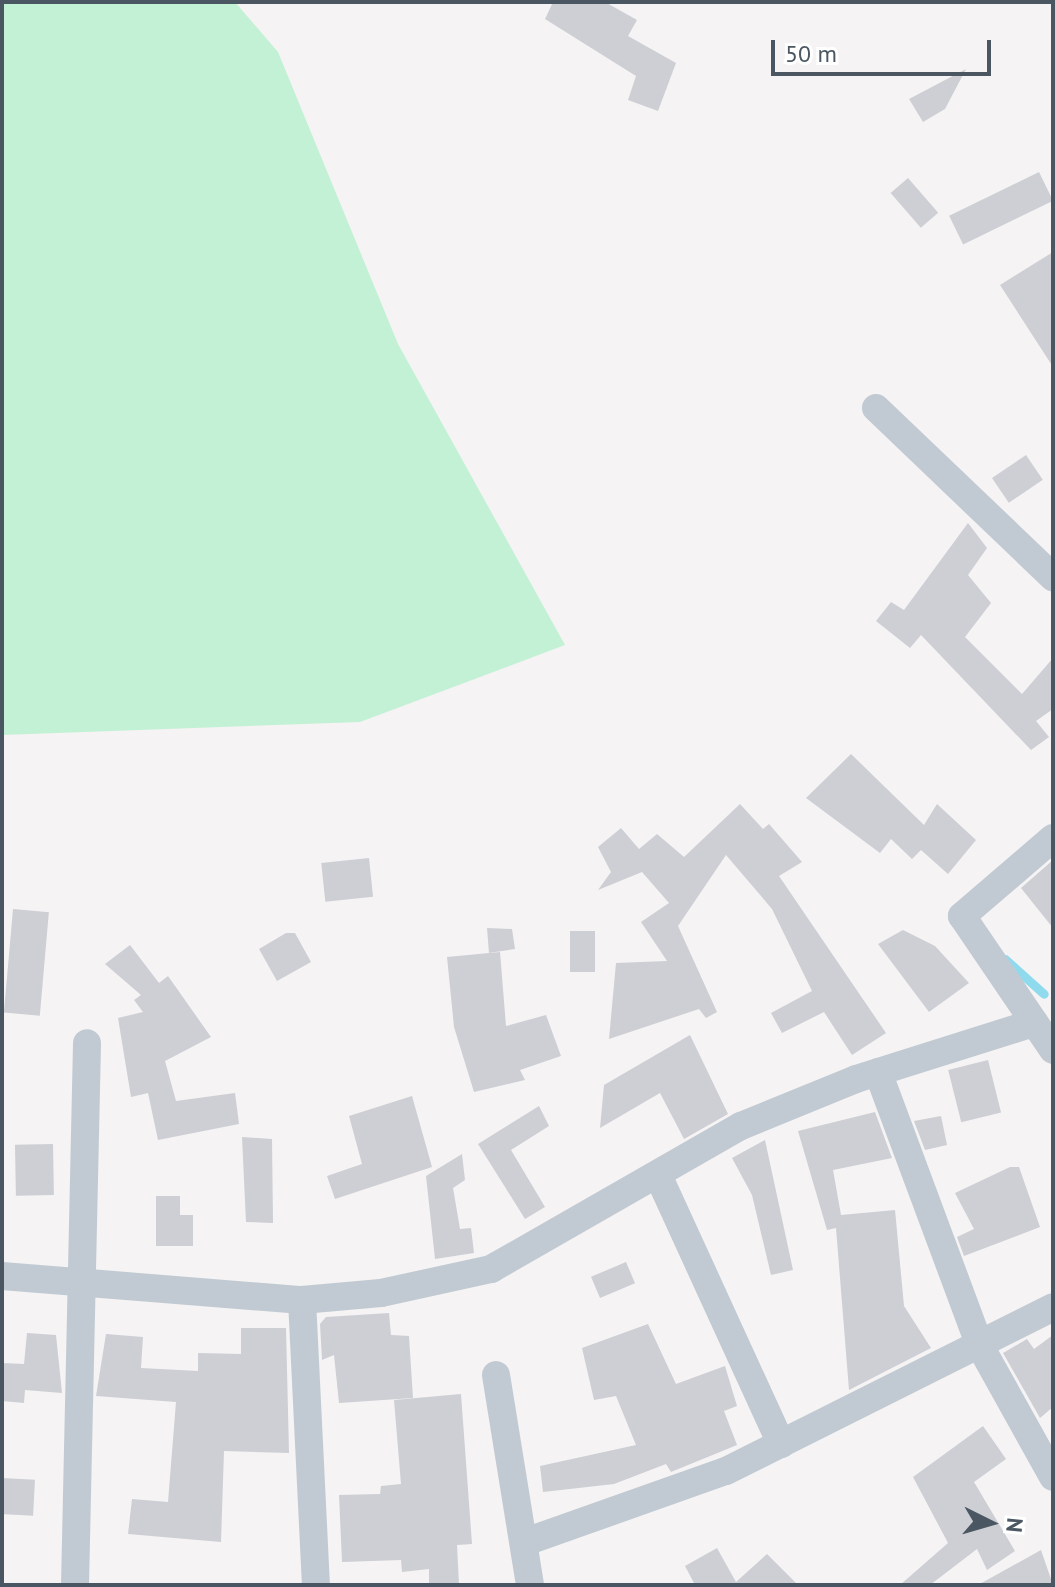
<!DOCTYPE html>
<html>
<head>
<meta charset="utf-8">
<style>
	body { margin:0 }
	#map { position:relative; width:1055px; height:1587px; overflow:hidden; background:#f5f3f3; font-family:"PT Sans",sans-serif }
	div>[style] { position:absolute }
	.green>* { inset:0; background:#c3f1d5 }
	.stream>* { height:9px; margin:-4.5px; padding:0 4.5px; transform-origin:4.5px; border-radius:4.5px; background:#90daee }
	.building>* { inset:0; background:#cdcfd5; transform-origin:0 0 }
	.street>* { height:28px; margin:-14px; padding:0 14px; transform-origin:14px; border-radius:14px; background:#c1cad2 }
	span { translate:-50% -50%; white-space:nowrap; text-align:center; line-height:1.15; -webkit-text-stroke:8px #fff; paint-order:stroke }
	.frame { position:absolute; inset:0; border:4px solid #4a5661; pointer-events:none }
	.north { position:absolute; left:951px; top:1483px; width:80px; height:80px; -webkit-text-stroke:6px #fff; paint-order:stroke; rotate:95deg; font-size:22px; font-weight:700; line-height:32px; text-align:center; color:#4a5661 }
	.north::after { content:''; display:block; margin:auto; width:28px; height:36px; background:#4a5661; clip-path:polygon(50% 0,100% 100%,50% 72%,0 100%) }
	.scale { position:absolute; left:771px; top:40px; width:220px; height:36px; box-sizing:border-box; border:4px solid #4a5661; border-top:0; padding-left:10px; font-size:24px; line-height:28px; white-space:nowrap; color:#4a5661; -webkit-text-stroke:6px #fff; paint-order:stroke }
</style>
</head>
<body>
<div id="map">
	<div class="green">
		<i style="clip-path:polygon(2px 2px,235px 2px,278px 52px,398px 344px,565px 645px,360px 722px,2px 735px)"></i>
	</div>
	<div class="stream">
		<i style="left:1005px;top:959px;width:52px;rotate:41.9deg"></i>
	</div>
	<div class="building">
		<i style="clip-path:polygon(553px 2px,605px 2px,637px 20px,628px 36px,676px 63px,658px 111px,628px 100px,636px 76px,545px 19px)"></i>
		<i style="clip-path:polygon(966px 69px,945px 109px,923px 122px,909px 99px)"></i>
		<i style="left:1039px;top:172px;width:32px;height:100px;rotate:64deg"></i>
		<i style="left:908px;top:178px;width:46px;height:23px;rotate:49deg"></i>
		<i style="clip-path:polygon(1053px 252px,1053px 367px,1000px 285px)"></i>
		<i style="left:1026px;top:455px;width:30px;height:41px;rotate:56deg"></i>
		<i style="clip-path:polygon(968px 523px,987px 548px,968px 575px,991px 603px,965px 637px,1022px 694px,1053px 658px,1053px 709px,1036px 721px,1049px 737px,1031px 750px,921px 635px,910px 648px,876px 621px,891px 602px,904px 610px)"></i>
		<i style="clip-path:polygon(851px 754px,924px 825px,937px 804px,976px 840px,948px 874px,921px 850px,912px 859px,891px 839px,880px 853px,806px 798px)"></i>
		<i style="clip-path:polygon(740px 804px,763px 829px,769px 824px,802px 862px,779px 876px,886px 1033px,852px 1055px,824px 1012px,782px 1033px,771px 1013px,812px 991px,772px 909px,726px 855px,678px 926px,717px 1012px,706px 1018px,699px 1009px,609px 1039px,616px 963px,667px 961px,641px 922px,669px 903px,642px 872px,598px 890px,611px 872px,598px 847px,621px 828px,639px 849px,657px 834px,684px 857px)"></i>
		<i style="left:369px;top:858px;width:39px;height:48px;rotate:84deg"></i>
		<i style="clip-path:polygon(1053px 860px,1053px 928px,1021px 888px)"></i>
		<i style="left:13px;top:909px;width:36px;height:104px;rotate:5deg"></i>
		<i style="clip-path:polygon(487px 928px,512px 929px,515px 949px,489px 953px)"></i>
		<i style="clip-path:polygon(903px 930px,935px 946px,969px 983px,929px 1012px,878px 944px)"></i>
		<i style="left:570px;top:931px;width:25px;height:41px"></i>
		<i style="clip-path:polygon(286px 933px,295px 933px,311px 962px,277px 981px,259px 949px)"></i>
		<i style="clip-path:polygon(130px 945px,159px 983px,168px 976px,211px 1037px,165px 1061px,176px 1101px,235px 1093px,239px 1124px,158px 1140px,148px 1093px,131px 1097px,118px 1018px,143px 1012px,134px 1000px,141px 995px,105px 964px)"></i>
		<i style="clip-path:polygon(500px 952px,506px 1026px,546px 1015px,561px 1056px,520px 1070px,525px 1080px,474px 1092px,454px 1027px,447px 957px)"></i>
		<i style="clip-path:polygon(690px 1035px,728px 1114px,684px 1139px,660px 1093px,600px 1128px,604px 1085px)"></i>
		<i style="left:988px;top:1060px;width:54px;height:41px;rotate:76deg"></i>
		<i style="clip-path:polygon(412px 1096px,432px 1167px,335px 1199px,327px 1176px,362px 1164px,349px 1116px)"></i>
		<i style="clip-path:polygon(539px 1106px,549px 1126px,511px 1150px,545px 1207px,525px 1219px,478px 1144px)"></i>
		<i style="clip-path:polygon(875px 1112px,892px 1158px,833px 1170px,841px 1215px,895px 1210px,904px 1306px,931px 1348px,849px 1390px,836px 1228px,827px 1230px,798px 1131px)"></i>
		<i style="clip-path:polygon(941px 1116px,947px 1145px,925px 1150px,914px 1121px)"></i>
		<i style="clip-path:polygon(242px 1137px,272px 1139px,273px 1223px,246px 1222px)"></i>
		<i style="clip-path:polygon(765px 1140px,793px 1270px,771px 1275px,752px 1195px,732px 1158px)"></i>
		<i style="left:53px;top:1144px;width:51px;height:38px;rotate:89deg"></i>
		<i style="clip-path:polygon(462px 1154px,465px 1180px,453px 1188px,460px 1229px,471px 1228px,474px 1253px,435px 1259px,426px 1176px)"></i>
		<i style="clip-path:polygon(1010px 1167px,1019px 1167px,1040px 1227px,964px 1256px,957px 1237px,974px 1229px,955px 1193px)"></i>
		<i style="clip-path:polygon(156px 1196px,180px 1196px,180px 1215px,193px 1215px,193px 1246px,156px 1246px)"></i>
		<i style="left:626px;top:1262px;width:23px;height:38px;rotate:67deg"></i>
		<i style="clip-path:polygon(389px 1313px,391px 1335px,409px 1336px,413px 1398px,339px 1403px,334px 1355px,322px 1360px,320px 1324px,326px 1317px)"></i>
		<i style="clip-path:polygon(648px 1324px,676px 1384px,725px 1366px,737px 1406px,724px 1411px,737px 1445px,671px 1472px,666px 1464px,614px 1484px,543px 1492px,540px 1466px,636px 1445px,616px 1396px,594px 1400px,582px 1348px)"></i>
		<i style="clip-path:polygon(241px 1328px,286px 1328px,289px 1453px,224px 1451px,221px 1542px,128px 1534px,132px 1499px,168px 1502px,176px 1402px,96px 1396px,106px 1334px,143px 1337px,141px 1368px,198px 1371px,198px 1353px,241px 1354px)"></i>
		<i style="clip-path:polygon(27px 1333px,56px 1335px,62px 1393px,25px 1390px,24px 1403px,2px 1401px,2px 1363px,24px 1364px)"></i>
		<i style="clip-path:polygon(1053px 1335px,1053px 1407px,1040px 1418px,1003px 1353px,1027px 1339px,1034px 1349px)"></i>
		<i style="clip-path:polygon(461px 1394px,472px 1544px,457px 1545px,459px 1585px,429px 1585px,429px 1569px,402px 1572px,401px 1560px,342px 1562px,339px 1495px,380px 1494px,381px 1486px,401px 1484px,394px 1400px)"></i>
		<i style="clip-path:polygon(983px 1426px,1006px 1459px,974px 1482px,1015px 1551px,987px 1570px,977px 1549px,930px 1585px,900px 1585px,948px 1543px,913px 1477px)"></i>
		<i style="left:2px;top:1478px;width:33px;height:36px;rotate:3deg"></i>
		<i style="clip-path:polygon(717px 1548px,736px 1582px,767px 1554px,798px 1585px,695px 1585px,685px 1566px)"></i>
		<i style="clip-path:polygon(1041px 1550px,1053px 1585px,978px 1585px)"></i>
	</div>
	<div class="street">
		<i style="left:876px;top:408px;width:245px;rotate:43.7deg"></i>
		<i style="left:1053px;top:838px;width:120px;rotate:139.4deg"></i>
		<i style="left:962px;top:916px;width:162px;rotate:55.8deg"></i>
		<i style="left:878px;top:1072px;width:290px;rotate:69.6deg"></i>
		<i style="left:979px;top:1344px;width:152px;rotate:60.9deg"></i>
		<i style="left:658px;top:1175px;width:296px;rotate:65.4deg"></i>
		<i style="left:2px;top:1276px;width:301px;rotate:4.6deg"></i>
		<i style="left:302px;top:1300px;width:79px;rotate:-5.1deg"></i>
		<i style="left:381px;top:1293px;width:113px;rotate:-12.3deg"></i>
		<i style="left:491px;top:1269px;width:288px;rotate:-29.8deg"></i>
		<i style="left:741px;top:1126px;width:124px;rotate:-22.2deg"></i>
		<i style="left:856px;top:1079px;width:187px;rotate:-17.5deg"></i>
		<i style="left:302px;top:1300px;width:285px;rotate:87.2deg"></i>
		<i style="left:496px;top:1375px;width:213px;rotate:80.8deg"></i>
		<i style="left:525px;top:1542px;width:213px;rotate:-19.5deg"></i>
		<i style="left:726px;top:1471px;width:366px;rotate:-26.6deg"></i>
		<i style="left:75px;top:1585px;width:542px;rotate:-88.73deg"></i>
	</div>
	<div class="frame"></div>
	<div class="north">N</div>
	<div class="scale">50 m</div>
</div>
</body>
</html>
